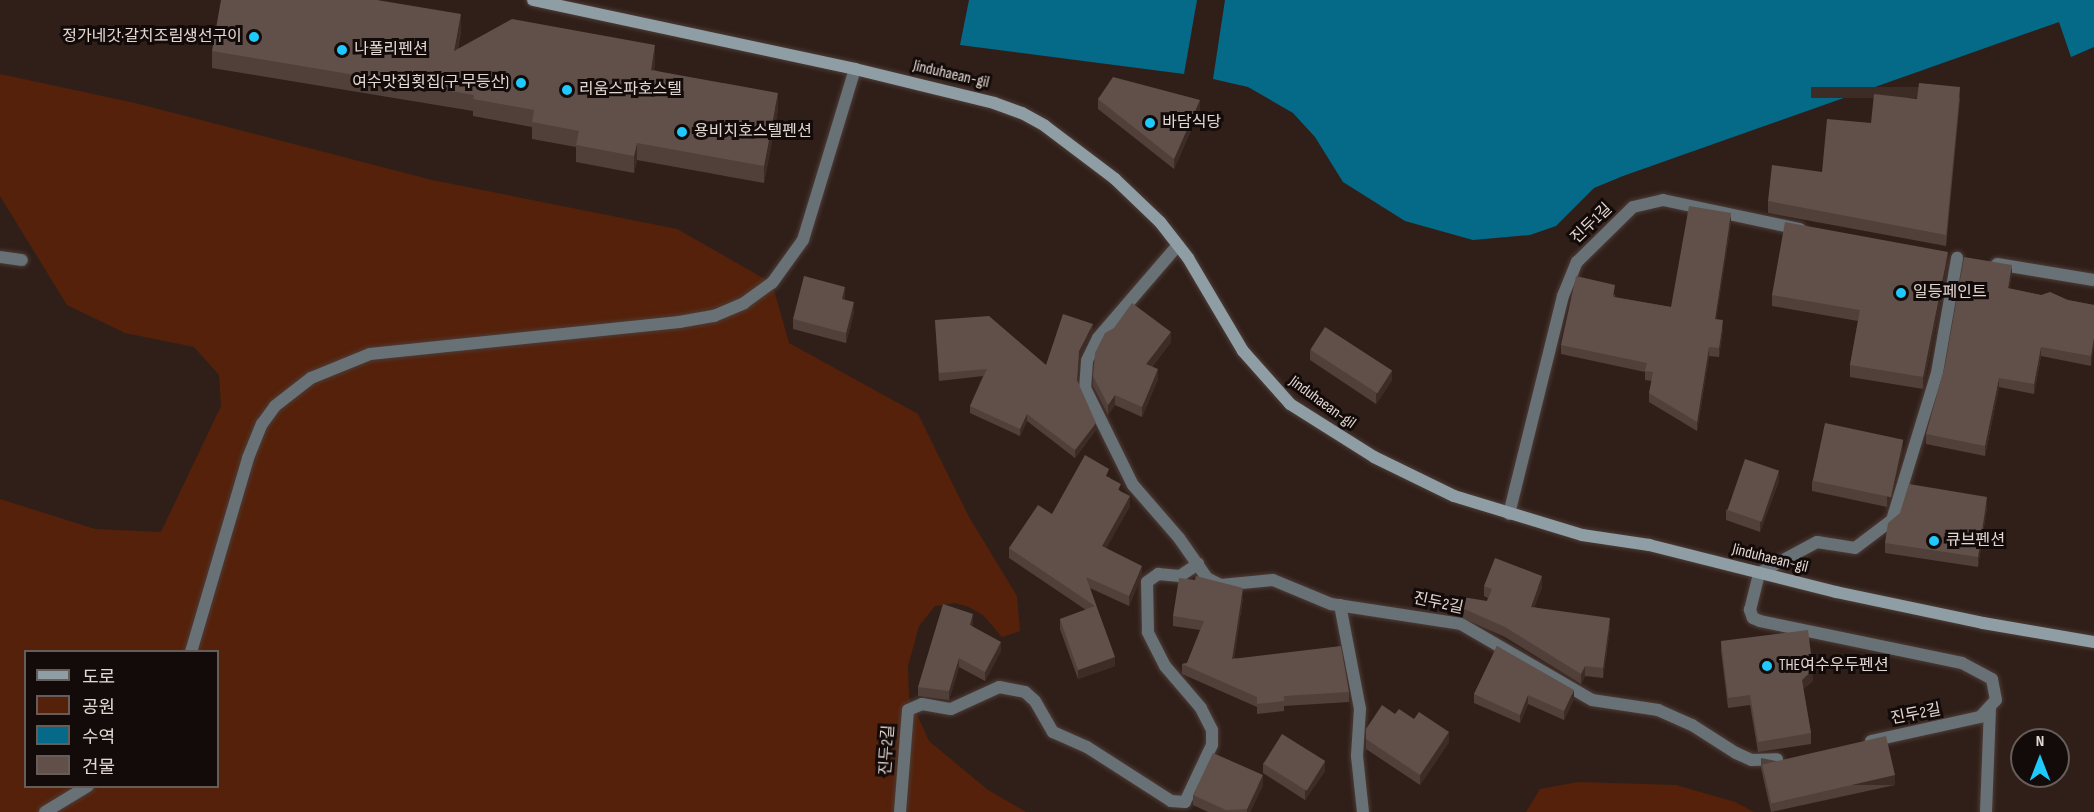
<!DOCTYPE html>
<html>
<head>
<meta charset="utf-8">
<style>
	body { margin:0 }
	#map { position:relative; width:2094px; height:812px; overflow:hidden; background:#301f19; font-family:"Sofia Sans Condensed","Noto Sans KR",sans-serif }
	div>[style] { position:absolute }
	.green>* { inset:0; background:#55210a }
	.water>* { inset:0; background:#056a87 }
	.roads { filter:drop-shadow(0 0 2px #4d3c37) drop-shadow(0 0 2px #4d3c37) }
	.lane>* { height:12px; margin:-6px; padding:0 6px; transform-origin:6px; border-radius:6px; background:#687175 }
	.secondary>* { height:12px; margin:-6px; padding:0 6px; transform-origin:6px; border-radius:6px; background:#8e9ea4 }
	.wall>* { inset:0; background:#513f39 }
	.shaded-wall>* { inset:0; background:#3d2c25; transform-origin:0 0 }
	.building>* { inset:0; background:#615049; transform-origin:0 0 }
	.dots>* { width:16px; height:16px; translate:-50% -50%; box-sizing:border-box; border:3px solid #130b09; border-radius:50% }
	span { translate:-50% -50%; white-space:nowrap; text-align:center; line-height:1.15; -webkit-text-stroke:6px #130b09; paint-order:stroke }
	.poi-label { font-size:16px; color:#e3d7d2 }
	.right { translate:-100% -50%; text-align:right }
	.left { translate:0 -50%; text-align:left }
	.street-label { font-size:16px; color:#e3d7d2 }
	.legend { position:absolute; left:24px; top:650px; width:195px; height:138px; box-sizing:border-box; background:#130b09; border:2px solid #665d59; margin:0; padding:8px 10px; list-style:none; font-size:18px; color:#e3d7d2 }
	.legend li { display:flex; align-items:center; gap:12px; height:30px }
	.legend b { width:30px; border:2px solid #665d59 }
	.north { position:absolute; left:2010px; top:728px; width:60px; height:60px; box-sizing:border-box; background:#130b09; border:2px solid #665d59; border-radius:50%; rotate:0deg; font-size:16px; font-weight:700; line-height:24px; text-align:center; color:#e3d7d2 }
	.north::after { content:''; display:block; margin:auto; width:21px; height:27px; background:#1ec9fd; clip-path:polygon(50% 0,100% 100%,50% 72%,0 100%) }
</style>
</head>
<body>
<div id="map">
	<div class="green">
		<i style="clip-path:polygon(evenodd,0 74px,135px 103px,432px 180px,677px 229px,772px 283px,789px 343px,918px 414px,969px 517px,1017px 596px,1020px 631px,1002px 637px,983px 615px,969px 607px,955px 603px,935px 606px,919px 626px,908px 666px,909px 697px,929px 741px,988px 790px,1026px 812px,0 812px,0 499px,95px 529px,161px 532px,221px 406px,219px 375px,194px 347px,125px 333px,67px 305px,0 196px,0 74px,26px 652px,218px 652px,218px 786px,26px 786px,26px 652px)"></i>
		<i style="clip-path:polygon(1578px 782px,1676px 785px,1735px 802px,1754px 812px,1526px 812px,1540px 789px)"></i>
	</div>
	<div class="water">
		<i style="clip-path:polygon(969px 0,1197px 0,1184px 74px,960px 45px)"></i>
		<i style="clip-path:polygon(1225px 0,2094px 0,2094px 47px,2071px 57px,2059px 22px,1623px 176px,1594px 188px,1556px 226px,1530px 235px,1473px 240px,1405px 221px,1343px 182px,1315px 137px,1293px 113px,1248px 87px,1213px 79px)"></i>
	</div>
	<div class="roads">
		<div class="lane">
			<i style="left:1178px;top:245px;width:123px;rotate:130.7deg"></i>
			<i style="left:1098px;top:338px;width:25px;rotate:116deg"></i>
			<i style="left:1087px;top:361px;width:27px;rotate:94deg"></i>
			<i style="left:1085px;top:388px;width:108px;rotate:63.7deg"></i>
			<i style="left:1133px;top:485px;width:70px;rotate:49deg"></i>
			<i style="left:1179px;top:538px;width:49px;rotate:55deg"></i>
			<i style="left:1207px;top:578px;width:16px;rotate:27deg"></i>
			<i style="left:1221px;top:585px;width:52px;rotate:-5.5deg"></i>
			<i style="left:1273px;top:580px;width:63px;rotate:22.5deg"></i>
			<i style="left:1331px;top:604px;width:132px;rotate:8.7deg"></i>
			<i style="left:1461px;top:624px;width:151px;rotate:30.1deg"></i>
			<i style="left:1592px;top:700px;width:67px;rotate:8.6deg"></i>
			<i style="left:1658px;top:710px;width:37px;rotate:24deg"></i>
			<i style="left:1692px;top:725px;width:52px;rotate:32.5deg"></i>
			<i style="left:1736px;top:753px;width:17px;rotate:24deg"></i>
			<i style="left:1752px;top:760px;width:25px;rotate:-2deg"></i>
			<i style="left:0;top:257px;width:22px;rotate:8deg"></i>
			<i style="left:1997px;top:264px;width:98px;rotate:9.4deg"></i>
			<i style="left:1509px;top:514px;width:225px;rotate:-76.1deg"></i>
			<i style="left:1563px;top:296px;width:37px;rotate:-68deg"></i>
			<i style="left:1577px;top:262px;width:78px;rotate:-44.5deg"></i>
			<i style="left:1633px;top:207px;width:31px;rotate:-13deg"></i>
			<i style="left:1663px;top:200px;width:140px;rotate:12deg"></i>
			<i style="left:1340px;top:605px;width:106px;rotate:79.1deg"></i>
			<i style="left:1360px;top:709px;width:47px;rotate:93.7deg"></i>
			<i style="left:1357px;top:756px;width:56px;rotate:83.9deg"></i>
			<i style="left:191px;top:652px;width:202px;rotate:-73.6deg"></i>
			<i style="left:248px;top:458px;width:37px;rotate:-68deg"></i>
			<i style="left:262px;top:424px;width:22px;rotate:-54deg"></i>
			<i style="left:275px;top:406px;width:46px;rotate:-37.9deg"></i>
			<i style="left:311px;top:378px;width:64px;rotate:-22.1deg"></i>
			<i style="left:370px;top:354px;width:311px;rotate:-5.9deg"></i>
			<i style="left:679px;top:322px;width:36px;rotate:-10deg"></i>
			<i style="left:714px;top:316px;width:33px;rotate:-23deg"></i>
			<i style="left:744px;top:303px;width:34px;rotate:-36deg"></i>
			<i style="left:772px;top:283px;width:53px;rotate:-54.2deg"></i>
			<i style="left:803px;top:240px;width:179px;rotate:-73.1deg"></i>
			<i style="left:1871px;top:741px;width:112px;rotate:-12.4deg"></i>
			<i style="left:1980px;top:717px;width:23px;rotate:-47deg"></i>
			<i style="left:1996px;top:700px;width:21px;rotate:-101deg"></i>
			<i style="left:1992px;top:679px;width:34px;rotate:-152deg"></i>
			<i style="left:1962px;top:663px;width:206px;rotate:-168.3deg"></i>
			<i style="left:1760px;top:621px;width:8px;rotate:-157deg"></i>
			<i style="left:1753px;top:618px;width:9px;rotate:-111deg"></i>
			<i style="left:1750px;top:610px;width:38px;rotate:-76deg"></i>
			<i style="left:1759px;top:573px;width:66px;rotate:-28.1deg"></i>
			<i style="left:1817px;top:542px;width:38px;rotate:9deg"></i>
			<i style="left:1855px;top:548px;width:46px;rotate:-37.1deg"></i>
			<i style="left:1892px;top:520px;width:154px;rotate:-73deg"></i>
			<i style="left:1937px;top:373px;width:117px;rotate:-80.1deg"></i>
			<i style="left:45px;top:812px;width:50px;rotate:-31.2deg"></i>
			<i style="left:900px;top:812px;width:102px;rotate:-85.5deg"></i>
			<i style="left:908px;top:710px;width:15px;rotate:-23deg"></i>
			<i style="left:922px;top:704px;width:29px;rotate:10deg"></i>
			<i style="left:951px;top:709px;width:53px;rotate:-24.6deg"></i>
			<i style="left:999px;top:687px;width:26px;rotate:11deg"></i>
			<i style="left:1025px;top:692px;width:13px;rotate:42deg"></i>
			<i style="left:1035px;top:701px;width:36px;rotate:60deg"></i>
			<i style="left:1053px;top:732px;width:37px;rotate:24deg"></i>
			<i style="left:1087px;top:747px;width:100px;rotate:32.7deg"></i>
			<i style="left:1171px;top:801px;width:14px;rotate:4deg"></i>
			<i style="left:1185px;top:802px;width:63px;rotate:-64.7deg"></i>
			<i style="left:1212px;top:745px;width:15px;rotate:-90deg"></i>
			<i style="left:1212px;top:730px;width:25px;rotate:-117deg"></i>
			<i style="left:1201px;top:708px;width:55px;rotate:-130.6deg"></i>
			<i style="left:1165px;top:666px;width:38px;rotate:-117deg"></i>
			<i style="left:1148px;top:632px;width:50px;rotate:-91.1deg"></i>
			<i style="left:1147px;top:582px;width:14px;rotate:-36deg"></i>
			<i style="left:1158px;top:574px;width:22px;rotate:5deg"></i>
			<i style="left:1180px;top:576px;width:22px;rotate:-34deg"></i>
			<i style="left:1986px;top:812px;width:103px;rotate:-87.8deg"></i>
		</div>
		<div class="secondary">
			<i style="left:533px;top:0;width:329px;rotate:12.1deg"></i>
			<i style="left:855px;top:69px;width:143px;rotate:13.7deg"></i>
			<i style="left:994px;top:103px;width:30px;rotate:20deg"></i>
			<i style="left:1022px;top:113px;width:26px;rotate:29deg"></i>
			<i style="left:1045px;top:126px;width:88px;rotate:37.1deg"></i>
			<i style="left:1115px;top:179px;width:62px;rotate:43.7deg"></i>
			<i style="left:1160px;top:222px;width:46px;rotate:52.1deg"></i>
			<i style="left:1188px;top:258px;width:108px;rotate:59.4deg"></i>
			<i style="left:1243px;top:351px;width:71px;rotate:48.4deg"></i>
			<i style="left:1290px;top:404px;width:99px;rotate:32.2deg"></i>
			<i style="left:1374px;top:457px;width:89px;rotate:26deg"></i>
			<i style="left:1454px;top:496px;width:134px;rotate:16.9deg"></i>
			<i style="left:1582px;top:535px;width:68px;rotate:8.5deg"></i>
			<i style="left:1649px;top:545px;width:193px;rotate:14.1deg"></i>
			<i style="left:1836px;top:592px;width:150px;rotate:11.9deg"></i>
			<i style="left:1983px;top:623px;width:113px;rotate:9.7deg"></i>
		</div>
	</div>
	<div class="wall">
		<i style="clip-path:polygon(461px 31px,458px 49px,655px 62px,654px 70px,778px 110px,764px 183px,637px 160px,634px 173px,576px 162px,576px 147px,532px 139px,532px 127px,473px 116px,473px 111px,212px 68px,212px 51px)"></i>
		<i style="clip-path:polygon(1960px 98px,1946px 246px,1768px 213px,1768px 201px,1822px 172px,1871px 123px,1917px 99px)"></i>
		<i style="clip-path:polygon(1098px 99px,1200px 110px,1174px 169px,1098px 109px)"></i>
		<i style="clip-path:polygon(1731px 223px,1716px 319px,1723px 329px,1719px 357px,1709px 356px,1697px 431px,1649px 402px,1649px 393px,1652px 381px,1645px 380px,1645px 372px,1561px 354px,1561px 345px,1615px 294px,1615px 297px,1671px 307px)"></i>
		<i style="clip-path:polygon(1948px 263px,1923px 389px,1850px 377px,1850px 365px,1858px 321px,1772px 306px,1772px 295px)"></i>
		<i style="clip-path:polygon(2012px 274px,2009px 289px,2094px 305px,2091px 366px,2041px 356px,2034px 394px,1999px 387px,1985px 456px,1926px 444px,1926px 434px)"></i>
		<i style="clip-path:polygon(845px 297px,844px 300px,854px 312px,846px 343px,793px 329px,793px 319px)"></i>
		<i style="clip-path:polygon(935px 320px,1046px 365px,1093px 331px,1079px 358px,1077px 381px,1096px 430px,1075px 458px,1027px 421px,1020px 436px,970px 413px,970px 406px,983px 376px,939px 381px)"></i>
		<i style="clip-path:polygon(1171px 342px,1152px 367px,1158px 379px,1142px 417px,1115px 405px,1108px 415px,1093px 386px,1093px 376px)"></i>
		<i style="clip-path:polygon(1310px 350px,1392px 380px,1376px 404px,1310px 360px)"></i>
		<i style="clip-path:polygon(1903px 450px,1887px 507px,1812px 491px,1812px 481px)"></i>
		<i style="clip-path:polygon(1109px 477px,1121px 492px,1130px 506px,1106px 548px,1142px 575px,1129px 606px,1090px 588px,1115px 666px,1078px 679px,1060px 629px,1060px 619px,1086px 610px,1009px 558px,1009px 548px,1052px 514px)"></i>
		<i style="clip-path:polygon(1779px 481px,1760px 532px,1726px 520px,1726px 510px)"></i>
		<i style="clip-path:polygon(1987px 507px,1978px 567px,1885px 553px,1885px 543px)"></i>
		<i style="clip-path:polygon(1484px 586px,1542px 587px,1534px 607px,1610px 628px,1603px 678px,1585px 676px,1581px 684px,1505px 637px,1453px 614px,1453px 604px,1487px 601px,1488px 598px,1484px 596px)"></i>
		<i style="clip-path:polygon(1243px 598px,1234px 658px,1349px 692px,1349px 702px,1284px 706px,1284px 711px,1257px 714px,1257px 707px,1182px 674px,1182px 664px,1187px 663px,1200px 630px,1173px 626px,1173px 616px)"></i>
		<i style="clip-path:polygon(973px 623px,972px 626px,1001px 651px,985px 681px,959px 667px,949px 700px,918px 696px,918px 687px)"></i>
		<i style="clip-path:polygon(1721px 641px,1813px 681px,1803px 689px,1811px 733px,1811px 744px,1758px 752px,1750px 705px,1728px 708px,1721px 651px)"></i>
		<i style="clip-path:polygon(1497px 646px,1574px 699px,1564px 720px,1528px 704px,1520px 723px,1474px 703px,1474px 694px)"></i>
		<i style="clip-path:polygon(1395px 714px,1414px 719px,1449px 742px,1420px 785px,1366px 749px,1366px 739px)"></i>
		<i style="clip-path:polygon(1761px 758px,1895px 785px,1771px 812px,1761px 768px)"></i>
		<i style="clip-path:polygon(1263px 763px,1325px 771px,1305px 800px,1263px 773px)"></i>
		<i style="clip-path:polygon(1263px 785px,1250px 812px,1208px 812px,1193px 805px,1193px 795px)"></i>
	</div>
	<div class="shaded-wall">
		<i style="clip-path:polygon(461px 14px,461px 31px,454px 67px,454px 51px)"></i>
		<i style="clip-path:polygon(655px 45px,655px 62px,651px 87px,651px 70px)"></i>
		<i style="left:1960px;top:87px;width:11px;height:149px;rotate:90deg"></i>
		<i style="clip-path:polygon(778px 93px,778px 110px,764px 183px,764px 166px)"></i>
		<i style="clip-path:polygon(1200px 100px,1200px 110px,1174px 169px,1174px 159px)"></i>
		<i style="clip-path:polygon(637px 143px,637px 160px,634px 173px,634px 156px)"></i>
		<i style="clip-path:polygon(1731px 213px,1731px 223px,1715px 328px,1715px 319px)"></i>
		<i style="clip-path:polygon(1948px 252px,1948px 263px,1923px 389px,1923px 377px)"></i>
		<i style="clip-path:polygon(2012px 265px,2012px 274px,2008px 298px,2008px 288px)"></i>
		<i style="clip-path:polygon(845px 287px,845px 297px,842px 309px,842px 299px)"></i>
		<i style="clip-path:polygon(854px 302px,854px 312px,846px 343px,846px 333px)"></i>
		<i style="clip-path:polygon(1723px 320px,1723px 329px,1719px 357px,1719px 348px)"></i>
		<i style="clip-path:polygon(1093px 324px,1093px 331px,1079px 358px,1077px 387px,1079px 351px)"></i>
		<i style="clip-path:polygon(1171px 332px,1171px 342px,1146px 374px,1146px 364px)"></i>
		<i style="clip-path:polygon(2094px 338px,2094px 347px,2091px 366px,2091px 356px)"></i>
		<i style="clip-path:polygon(1709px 347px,1709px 356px,1697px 431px,1697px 422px)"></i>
		<i style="clip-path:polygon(2041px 347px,2041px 356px,2034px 394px,2034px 384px)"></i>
		<i style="clip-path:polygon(1158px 369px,1158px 379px,1142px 417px,1142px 407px)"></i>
		<i style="clip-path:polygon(1392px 370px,1392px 380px,1376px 404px,1376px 394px)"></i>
		<i style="clip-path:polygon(1999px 378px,1999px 387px,1985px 456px,1985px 446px)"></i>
		<i style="clip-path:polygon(1115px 395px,1115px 405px,1108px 415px,1108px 405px)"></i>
		<i style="clip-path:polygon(1027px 414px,1027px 421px,1020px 436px,1020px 429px)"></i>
		<i style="clip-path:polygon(1096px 423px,1096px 430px,1075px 458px,1075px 450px)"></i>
		<i style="clip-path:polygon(1903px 440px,1903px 450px,1887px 507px,1887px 497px)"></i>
		<i style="clip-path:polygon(1779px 471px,1779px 481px,1760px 532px,1760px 522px)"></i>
		<i style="clip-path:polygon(1130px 496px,1130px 506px,1102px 556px,1102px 546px)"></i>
		<i style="clip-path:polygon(1987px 497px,1987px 507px,1978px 567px,1978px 557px)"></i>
		<i style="clip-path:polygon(1142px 566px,1142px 575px,1129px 606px,1129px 596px)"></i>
		<i style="clip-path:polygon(1542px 576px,1542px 587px,1531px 617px,1531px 607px)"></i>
		<i style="clip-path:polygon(1243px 588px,1243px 598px,1232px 669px,1232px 659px)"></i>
		<i style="clip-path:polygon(973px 614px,973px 623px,970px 634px,970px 625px)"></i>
		<i style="clip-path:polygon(1610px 618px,1610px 628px,1603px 678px,1603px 668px)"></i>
		<i style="clip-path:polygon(1001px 642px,1001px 651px,985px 681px,985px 672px)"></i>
		<i style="clip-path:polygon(1115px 657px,1115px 666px,1078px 679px,1078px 670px)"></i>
		<i style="clip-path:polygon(959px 658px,959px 667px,949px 700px,949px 691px)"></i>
		<i style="clip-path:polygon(1585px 666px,1585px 676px,1581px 684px,1581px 674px)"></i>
		<i style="clip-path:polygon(1813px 670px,1813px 681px,1802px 690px,1802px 680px)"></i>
		<i style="clip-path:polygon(1574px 690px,1574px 699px,1564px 720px,1564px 711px)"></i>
		<i style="clip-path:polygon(1528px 695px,1528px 704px,1520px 723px,1520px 715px)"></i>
		<i style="clip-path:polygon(1449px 732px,1449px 742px,1420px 785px,1420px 775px)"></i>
		<i style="clip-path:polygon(1325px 761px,1325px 771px,1305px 800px,1305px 790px)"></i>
		<i style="clip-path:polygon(1263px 775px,1263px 785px,1250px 812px,1247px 812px,1247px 809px)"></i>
		<i style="left:1895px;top:775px;width:10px;height:127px;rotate:90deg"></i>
	</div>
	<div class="building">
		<i style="clip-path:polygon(221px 0,377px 0,461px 14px,454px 51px,512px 19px,655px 45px,651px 70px,778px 93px,764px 166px,637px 143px,634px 156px,576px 145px,579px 131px,532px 122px,534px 110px,473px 99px,474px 95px,212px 51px)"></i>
		<i style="clip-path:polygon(1113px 77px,1200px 100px,1174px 159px,1098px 99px)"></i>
		<i style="clip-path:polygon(1919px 83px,1960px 87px,1946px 235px,1768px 201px,1772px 165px,1822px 172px,1827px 119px,1871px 123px,1874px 94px,1917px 99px)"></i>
		<i style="clip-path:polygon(1689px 206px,1731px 213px,1715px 319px,1723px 320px,1719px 348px,1709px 347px,1697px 422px,1649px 393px,1653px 372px,1645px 371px,1647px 363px,1561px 345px,1576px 276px,1615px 285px,1613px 297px,1671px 307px)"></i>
		<i style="clip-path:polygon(1785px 222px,1948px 252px,1923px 377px,1850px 365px,1860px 310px,1772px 295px)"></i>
		<i style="clip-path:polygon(1964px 257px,2012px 265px,2008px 288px,2041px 295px,2050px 292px,2068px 300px,2094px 305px,2094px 338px,2091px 356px,2041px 347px,2034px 384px,1999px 378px,1985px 446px,1926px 434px,1945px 365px)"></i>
		<i style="clip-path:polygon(804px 276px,845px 287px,842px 299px,854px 302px,846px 333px,793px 319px)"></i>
		<i style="clip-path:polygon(1132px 303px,1171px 332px,1146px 364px,1158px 369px,1142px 407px,1115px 395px,1108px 405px,1093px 376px,1095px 353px,1105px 333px,1114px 328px)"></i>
		<i style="clip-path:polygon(1063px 314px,1093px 324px,1079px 351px,1077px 380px,1096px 423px,1075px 450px,1027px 414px,1020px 429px,970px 406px,987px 369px,939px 373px,935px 320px,989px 316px,1046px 365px)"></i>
		<i style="left:1325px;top:327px;width:80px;height:27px;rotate:33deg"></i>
		<i style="left:1825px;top:423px;width:80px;height:59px;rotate:12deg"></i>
		<i style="clip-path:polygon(1085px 455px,1109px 469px,1106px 476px,1121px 484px,1118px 490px,1130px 496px,1102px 546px,1142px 566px,1129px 596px,1086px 577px,1115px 657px,1078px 670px,1060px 619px,1095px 606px,1009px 548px,1038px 505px,1052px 514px)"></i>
		<i style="left:1745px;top:459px;width:36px;height:54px;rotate:19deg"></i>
		<i style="clip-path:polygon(1909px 484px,1987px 497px,1978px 557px,1885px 543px,1888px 523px,1900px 513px)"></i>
		<i style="clip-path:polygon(1495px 558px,1542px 576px,1531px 607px,1610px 618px,1603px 668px,1585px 666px,1581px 674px,1505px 627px,1453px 604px,1456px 596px,1487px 601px,1492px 589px,1484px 586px)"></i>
		<i style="clip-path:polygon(1196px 576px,1243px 588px,1232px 659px,1341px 646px,1349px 692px,1284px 696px,1284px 701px,1257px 704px,1257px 697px,1182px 664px,1187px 663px,1204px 621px,1173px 616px,1179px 578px,1195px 580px)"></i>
		<i style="clip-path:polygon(943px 604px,973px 614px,970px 625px,1001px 642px,985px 672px,959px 658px,949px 691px,918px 687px)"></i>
		<i style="clip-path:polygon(1808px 630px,1813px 670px,1802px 680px,1811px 733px,1758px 742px,1750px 695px,1728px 698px,1721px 641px)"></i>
		<i style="clip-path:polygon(1497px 646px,1574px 690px,1564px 711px,1528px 695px,1520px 715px,1474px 694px)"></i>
		<i style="clip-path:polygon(1382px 705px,1395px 714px,1399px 709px,1414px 719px,1419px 712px,1449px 732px,1420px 775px,1366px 739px,1366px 729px)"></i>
		<i style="left:1282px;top:734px;width:51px;height:35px;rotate:32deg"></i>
		<i style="left:1886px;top:736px;width:40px;height:127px;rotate:77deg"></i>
		<i style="clip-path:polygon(1213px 753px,1263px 775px,1247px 809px,1226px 810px,1193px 795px)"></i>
	</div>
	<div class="dots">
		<i style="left:254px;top:37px;background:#1ec9fd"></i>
		<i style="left:342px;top:50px;background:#1ec9fd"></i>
		<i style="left:521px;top:83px;background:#1ec9fd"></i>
		<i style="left:567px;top:90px;background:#1ec9fd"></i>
		<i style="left:1150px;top:123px;background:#1ec9fd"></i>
		<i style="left:682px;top:132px;background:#1ec9fd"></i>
		<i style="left:1901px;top:293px;background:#1ec9fd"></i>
		<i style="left:1934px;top:541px;background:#1ec9fd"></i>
		<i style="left:1767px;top:666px;background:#1ec9fd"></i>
	</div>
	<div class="poi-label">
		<span class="right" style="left:242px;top:37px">정가네갓·갈치조림생선구이</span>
		<span class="left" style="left:354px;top:50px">나폴리펜션</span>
		<span class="right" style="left:509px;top:83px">여수맛집횟집(구 무등산)</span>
		<span class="left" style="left:579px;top:90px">리움스파호스텔</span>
		<span class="left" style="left:1162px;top:123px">바담식당</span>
		<span class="left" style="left:694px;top:132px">용비치호스텔펜션</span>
		<span class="left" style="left:1913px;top:293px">일등페인트</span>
		<span class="left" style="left:1946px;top:541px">큐브펜션</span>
		<span class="left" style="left:1779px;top:666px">THE여수우두펜션</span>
	</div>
	<div class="street-label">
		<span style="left:951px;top:75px;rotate:13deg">Jinduhaean-gil</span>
		<span style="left:1592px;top:224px;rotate:-44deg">진두1길</span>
		<span style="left:1322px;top:403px;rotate:36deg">Jinduhaean-gil</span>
		<span style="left:1770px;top:559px;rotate:14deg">Jinduhaean-gil</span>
		<span style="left:1438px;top:604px;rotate:12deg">진두2길</span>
		<span style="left:1916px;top:715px;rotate:-11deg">진두2길</span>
		<span style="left:888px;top:750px;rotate:-86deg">진두2길</span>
	</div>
	<ul class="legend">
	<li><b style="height:8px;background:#8e9ea4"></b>도로</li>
	<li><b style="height:16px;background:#55210a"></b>공원</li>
	<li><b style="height:16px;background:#056a87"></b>수역</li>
	<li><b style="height:16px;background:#615049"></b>건물</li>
	</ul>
	<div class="north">N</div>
</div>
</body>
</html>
